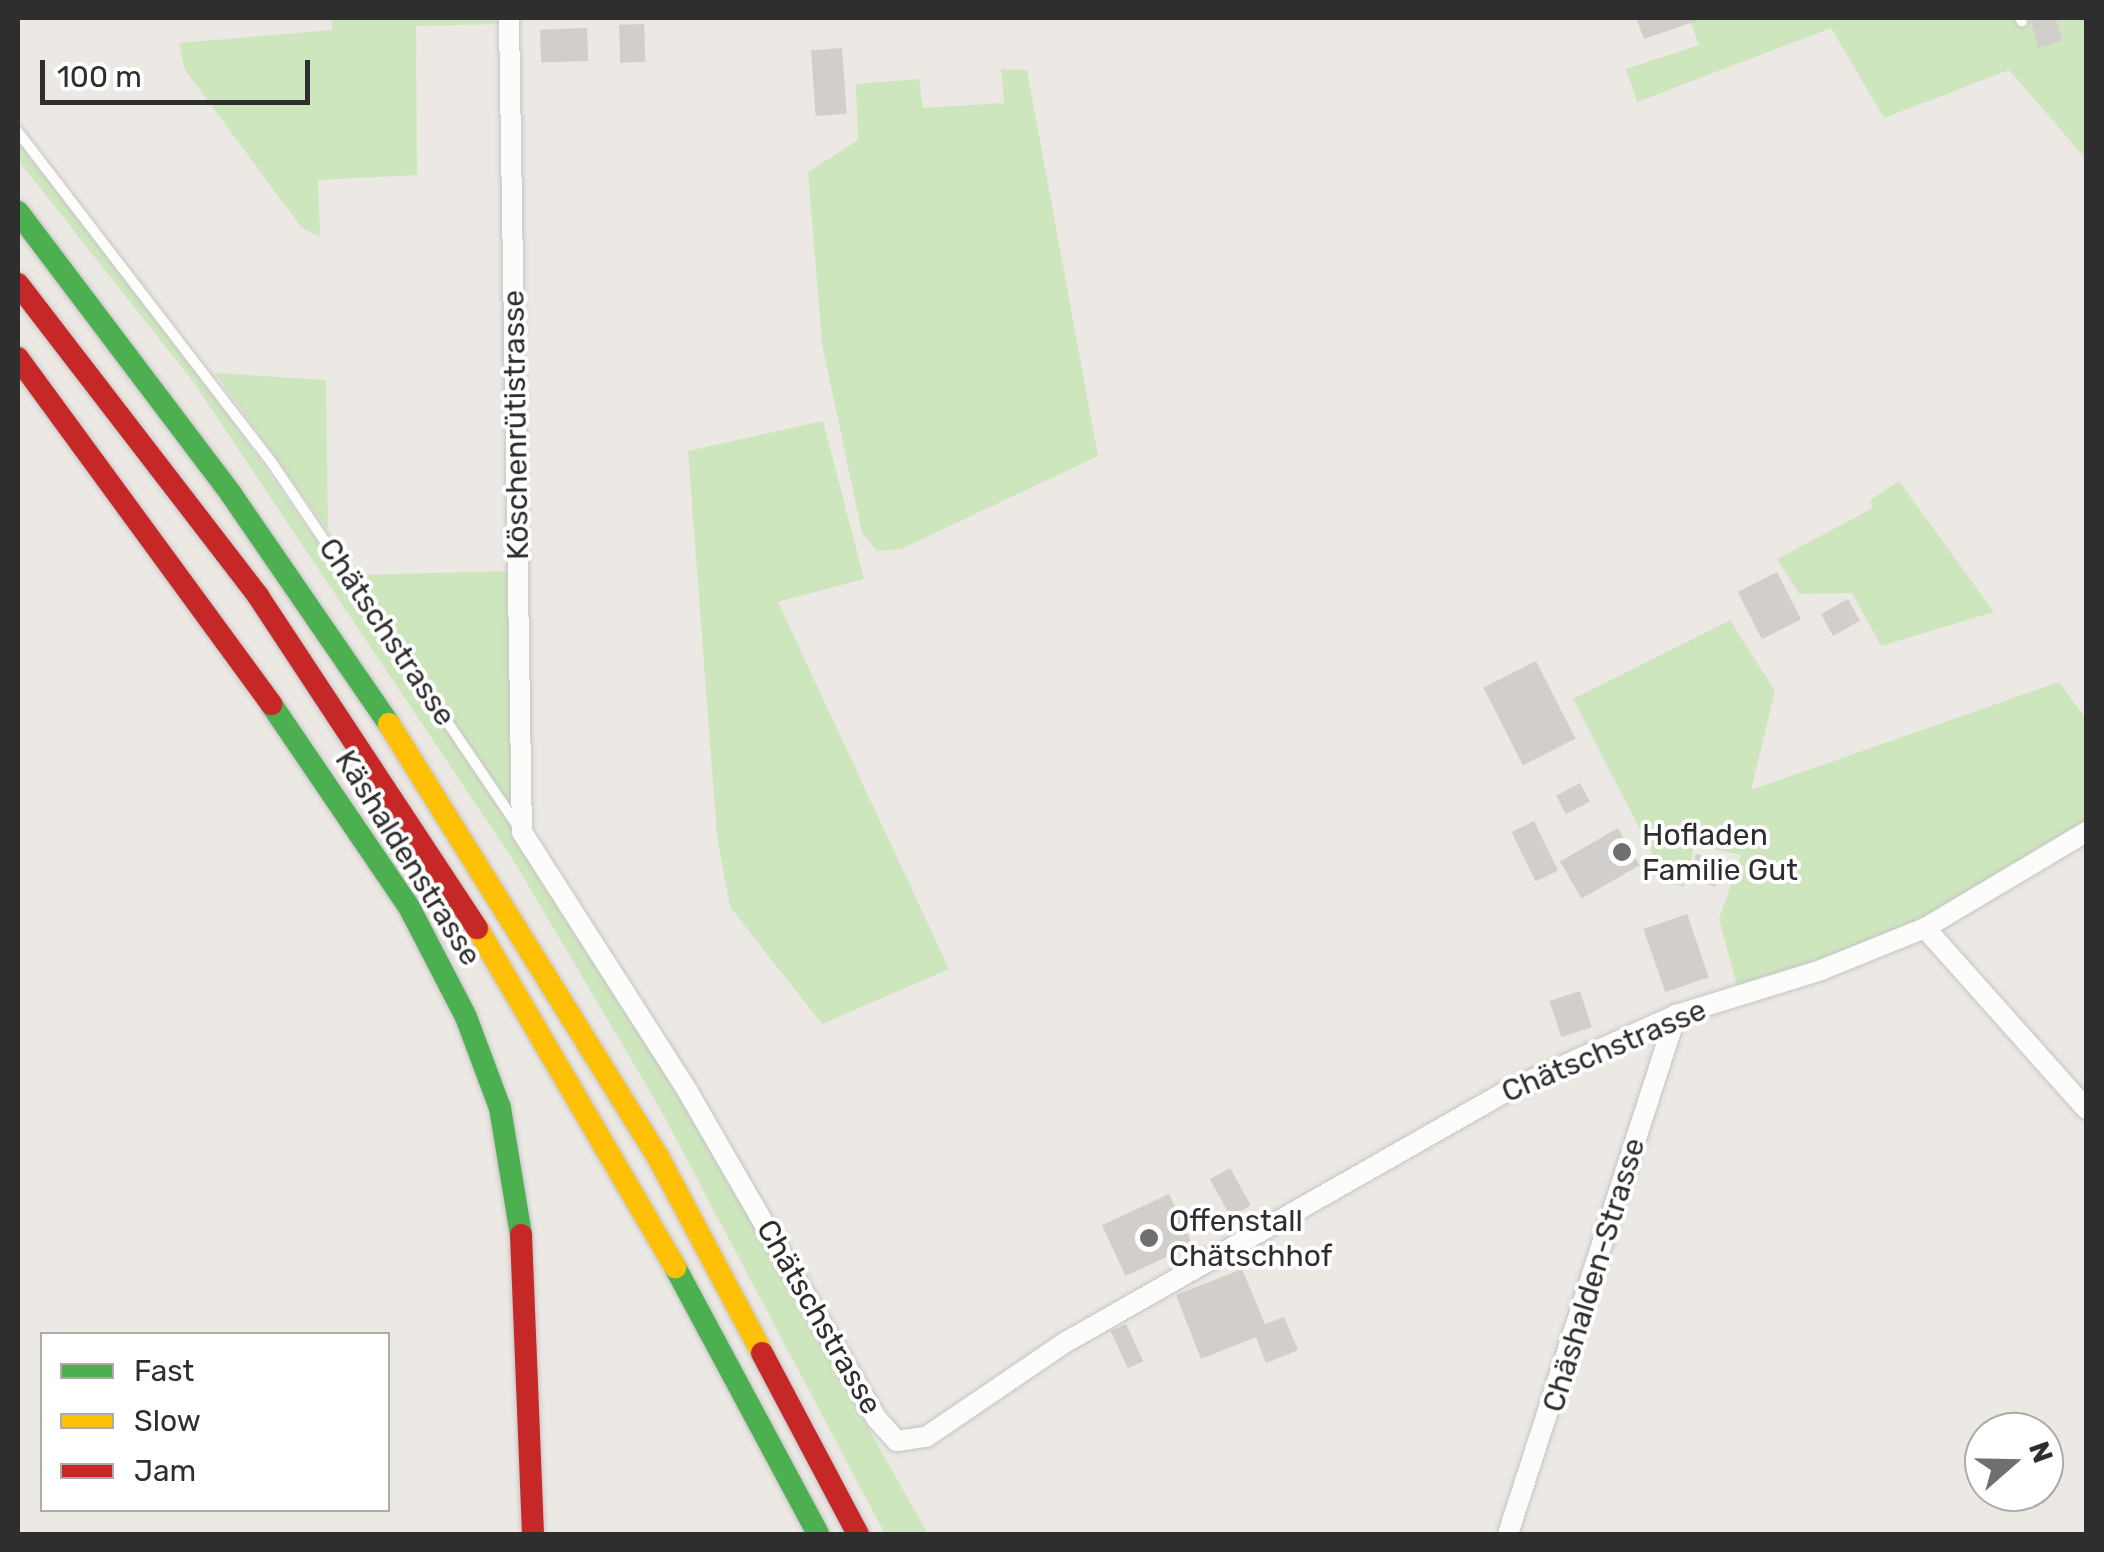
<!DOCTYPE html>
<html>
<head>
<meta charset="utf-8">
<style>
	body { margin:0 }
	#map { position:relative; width:2104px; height:1552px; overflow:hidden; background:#ece8e4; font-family:Rubik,sans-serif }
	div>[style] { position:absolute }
	.green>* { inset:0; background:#cee6be }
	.building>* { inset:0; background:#d1cecb; transform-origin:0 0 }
	.roads { filter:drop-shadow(0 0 2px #c5c4c5) drop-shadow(0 0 2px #c5c4c5) }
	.lane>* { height:10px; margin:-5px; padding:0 5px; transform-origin:5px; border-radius:5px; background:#fcfcfb }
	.street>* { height:20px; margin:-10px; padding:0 10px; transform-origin:10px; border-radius:10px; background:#fcfcfb }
	.fast>* { height:22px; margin:-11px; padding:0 11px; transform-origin:11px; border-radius:11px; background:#4caf50 }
	.slow>* { height:22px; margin:-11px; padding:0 11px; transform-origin:11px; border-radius:11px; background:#ffc107 }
	.jam>* { height:22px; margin:-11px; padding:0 11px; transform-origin:11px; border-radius:11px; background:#c62828 }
	.dots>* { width:28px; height:28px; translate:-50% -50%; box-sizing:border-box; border:5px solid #fff; border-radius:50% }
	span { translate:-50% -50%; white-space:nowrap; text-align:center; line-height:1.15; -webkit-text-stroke:8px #fff; paint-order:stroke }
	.street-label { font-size:30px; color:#2e2e2e }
	.poi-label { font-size:30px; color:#2e2e2e }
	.left { translate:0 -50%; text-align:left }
	.frame { position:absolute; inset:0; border:20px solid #2e2e2e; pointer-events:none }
	.legend { position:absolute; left:40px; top:1332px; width:350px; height:180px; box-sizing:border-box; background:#fff; border:2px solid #ababab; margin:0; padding:12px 18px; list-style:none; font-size:30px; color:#2e2e2e }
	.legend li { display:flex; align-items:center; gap:20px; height:50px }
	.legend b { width:50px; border:2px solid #ababab }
	.north { position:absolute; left:1964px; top:1412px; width:100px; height:100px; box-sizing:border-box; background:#fff; border:2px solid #ababab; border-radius:50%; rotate:70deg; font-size:28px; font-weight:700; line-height:40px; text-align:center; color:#2e2e2e }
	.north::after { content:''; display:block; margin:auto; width:35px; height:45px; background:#706f6e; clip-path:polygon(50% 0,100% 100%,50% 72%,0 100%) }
	.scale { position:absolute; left:40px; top:60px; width:270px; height:45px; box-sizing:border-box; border:5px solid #2e2e2e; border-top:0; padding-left:12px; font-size:30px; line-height:35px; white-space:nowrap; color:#2e2e2e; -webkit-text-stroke:8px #fff; paint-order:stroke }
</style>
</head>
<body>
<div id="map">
	<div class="green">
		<i style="clip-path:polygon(331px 18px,501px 18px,501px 24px,416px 26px,417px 175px,318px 180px,320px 237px,302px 228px,185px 70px,179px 43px,332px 30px)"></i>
		<i style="clip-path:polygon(1689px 18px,2086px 18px,2086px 159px,2009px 70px,1884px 118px,1831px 28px,1637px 102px,1626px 69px,1699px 45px)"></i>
		<i style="clip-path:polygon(1001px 69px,1027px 70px,1098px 456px,901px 549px,877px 551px,862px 533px,822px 344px,808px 172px,858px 140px,856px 84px,919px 79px,923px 108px,1004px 103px)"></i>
		<i style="clip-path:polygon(18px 142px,203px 378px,464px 754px,657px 1053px,928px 1534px,885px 1534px,658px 1105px,515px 863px,194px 383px,18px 160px)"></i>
		<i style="clip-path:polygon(215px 373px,326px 380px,328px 531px)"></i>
		<i style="clip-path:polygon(823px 421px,864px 579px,778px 602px,949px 969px,822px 1024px,730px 907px,717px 837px,688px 451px)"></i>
		<i style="clip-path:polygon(1899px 481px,1994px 612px,1881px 646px,1852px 593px,1799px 594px,1777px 559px,1873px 508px,1870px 500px)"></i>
		<i style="clip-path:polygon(514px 571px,512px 809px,356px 575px)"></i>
		<i style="clip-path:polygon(1730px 620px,1775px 691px,1751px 790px,2059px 682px,2086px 719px,2086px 823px,1921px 923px,1738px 990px,1719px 919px,1741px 855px,1695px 845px,1684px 887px,1667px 882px,1573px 699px)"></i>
	</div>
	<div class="building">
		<i style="clip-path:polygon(1636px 18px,1699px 18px,1699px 20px,1644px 39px)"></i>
		<i style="clip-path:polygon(2030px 18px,2056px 18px,2062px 41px,2038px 48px)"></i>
		<i style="left:644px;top:24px;width:38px;height:25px;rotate:88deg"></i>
		<i style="left:587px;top:28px;width:33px;height:47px;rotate:88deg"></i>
		<i style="left:842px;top:48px;width:66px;height:31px;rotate:86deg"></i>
		<i style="left:1777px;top:572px;width:53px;height:44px;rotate:63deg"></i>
		<i style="left:1848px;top:599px;width:25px;height:31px;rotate:61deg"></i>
		<i style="left:1536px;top:661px;width:87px;height:59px;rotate:63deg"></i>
		<i style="left:1580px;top:783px;width:21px;height:27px;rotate:62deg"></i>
		<i style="left:1534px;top:821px;width:55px;height:25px;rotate:64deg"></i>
		<i style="left:1618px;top:828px;width:43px;height:67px;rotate:60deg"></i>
		<i style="left:1696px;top:854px;width:26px;height:27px;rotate:13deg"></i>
		<i style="left:1687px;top:914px;width:67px;height:46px;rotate:71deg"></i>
		<i style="left:1580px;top:991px;width:38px;height:32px;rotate:72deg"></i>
		<i style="left:1230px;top:1168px;width:43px;height:23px;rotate:61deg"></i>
		<i style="left:1169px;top:1194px;width:56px;height:74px;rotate:65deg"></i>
		<i style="clip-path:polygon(1242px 1269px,1265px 1324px,1284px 1317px,1298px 1350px,1266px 1363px,1256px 1337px,1201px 1359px,1176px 1295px)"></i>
		<i style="left:1126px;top:1324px;width:41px;height:17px;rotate:65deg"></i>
	</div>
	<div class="roads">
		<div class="lane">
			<i style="left:2020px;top:18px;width:4px;rotate:63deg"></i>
			<i style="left:18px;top:132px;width:421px;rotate:52.5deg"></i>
			<i style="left:274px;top:466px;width:437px;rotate:55.9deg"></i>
		</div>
		<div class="street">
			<i style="left:509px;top:18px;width:814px;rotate:89.09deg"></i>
			<i style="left:522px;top:832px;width:308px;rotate:57.4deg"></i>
			<i style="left:688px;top:1092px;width:376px;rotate:60deg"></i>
			<i style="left:876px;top:1418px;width:31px;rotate:48deg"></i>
			<i style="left:897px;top:1441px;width:29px;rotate:-8deg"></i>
			<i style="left:926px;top:1437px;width:169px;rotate:-34.2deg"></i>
			<i style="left:1066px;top:1342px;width:507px;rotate:-29.65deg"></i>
			<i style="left:1507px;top:1091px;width:185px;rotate:-24.2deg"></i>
			<i style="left:1676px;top:1015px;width:152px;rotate:-17.2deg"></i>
			<i style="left:1821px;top:970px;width:112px;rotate:-22deg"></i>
			<i style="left:1925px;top:928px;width:187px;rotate:-30.8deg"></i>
			<i style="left:1925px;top:928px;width:242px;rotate:48.3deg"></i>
			<i style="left:1508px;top:1534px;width:546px;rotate:-72.06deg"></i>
		</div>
		<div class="fast">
			<i style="left:18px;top:212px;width:353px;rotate:52.9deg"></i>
			<i style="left:231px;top:494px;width:279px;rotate:55.5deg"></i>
			<i style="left:271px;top:704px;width:245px;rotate:55.8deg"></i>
			<i style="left:409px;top:907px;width:124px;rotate:62.6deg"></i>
			<i style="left:466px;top:1017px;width:97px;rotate:69.5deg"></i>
			<i style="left:500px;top:1108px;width:129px;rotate:80.6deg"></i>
			<i style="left:675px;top:1267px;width:303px;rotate:61.8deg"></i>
		</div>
		<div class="slow">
			<i style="left:389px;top:724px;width:510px;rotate:58.15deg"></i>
			<i style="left:658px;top:1157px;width:222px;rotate:62deg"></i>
			<i style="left:477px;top:928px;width:393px;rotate:59.7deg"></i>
		</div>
		<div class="jam">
			<i style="left:18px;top:284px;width:394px;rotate:52.4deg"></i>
			<i style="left:258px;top:596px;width:398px;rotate:56.6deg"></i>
			<i style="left:18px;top:358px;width:429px;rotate:53.8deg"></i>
			<i style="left:521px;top:1235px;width:299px;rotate:87.7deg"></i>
			<i style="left:762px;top:1353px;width:205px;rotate:62.1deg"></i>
		</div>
	</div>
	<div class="dots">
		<i style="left:1622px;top:852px;background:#706f6e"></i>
		<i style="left:1149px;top:1238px;background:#706f6e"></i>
	</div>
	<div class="street-label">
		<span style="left:516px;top:425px;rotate:-91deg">Köschenrütistrasse</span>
		<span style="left:387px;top:632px;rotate:56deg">Chätschstrasse</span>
		<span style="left:408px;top:858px;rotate:58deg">Käshaldenstrasse</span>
		<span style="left:1604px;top:1051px;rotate:-23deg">Chätschstrasse</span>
		<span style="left:1594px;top:1275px;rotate:-73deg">Chäshalden-Strasse</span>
		<span style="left:819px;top:1317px;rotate:60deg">Chätschstrasse</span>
	</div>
	<div class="poi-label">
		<span class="left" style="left:1642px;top:852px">Hofladen<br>Familie Gut</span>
		<span class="left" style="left:1169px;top:1238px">Offenstall<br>Chätschhof</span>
	</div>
	<div class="frame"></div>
	<ul class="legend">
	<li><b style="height:12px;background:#4caf50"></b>Fast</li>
	<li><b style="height:12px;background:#ffc107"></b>Slow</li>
	<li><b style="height:12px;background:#c62828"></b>Jam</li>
	</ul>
	<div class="north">N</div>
	<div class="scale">100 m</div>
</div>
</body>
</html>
